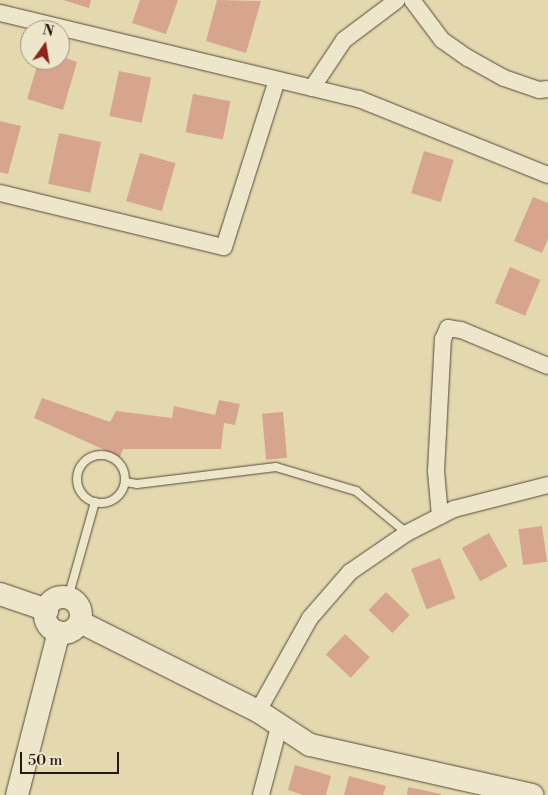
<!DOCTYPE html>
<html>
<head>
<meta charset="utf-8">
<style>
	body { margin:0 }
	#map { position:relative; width:548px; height:795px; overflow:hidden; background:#e3d8ae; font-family:"Libre Bodoni",serif }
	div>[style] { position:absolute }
	.building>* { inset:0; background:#d7a58d; transform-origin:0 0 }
	.roads { filter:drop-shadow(0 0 1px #554939) drop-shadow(0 0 1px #554939) }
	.lane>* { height:8px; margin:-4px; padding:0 4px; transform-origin:4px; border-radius:4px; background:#ede6ca }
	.lane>.ring { margin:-4px; padding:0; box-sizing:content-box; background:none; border:8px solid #ede6ca; border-radius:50% }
	.street>* { height:16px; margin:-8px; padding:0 8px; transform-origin:8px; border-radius:8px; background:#ede6ca }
	.secondary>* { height:22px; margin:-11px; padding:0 11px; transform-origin:11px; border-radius:11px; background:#ede6ca }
	.secondary>.ring { margin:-11px; padding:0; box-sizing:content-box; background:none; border:22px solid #ede6ca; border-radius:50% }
	span { translate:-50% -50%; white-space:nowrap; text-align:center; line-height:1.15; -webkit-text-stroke:4px #ede6ca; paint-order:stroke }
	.north { position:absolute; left:20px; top:20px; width:50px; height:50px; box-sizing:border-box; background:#ede6ca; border:1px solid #9d9480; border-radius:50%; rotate:13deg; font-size:14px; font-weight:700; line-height:20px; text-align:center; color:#261912 }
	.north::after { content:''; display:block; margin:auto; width:18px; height:22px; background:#8f2418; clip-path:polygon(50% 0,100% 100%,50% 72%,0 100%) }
	.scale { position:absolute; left:20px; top:752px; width:99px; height:22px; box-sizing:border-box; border:2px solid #261912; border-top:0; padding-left:6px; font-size:15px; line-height:18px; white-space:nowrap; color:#261912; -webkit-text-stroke:4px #ede6ca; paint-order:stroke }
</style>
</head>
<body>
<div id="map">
	<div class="building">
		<i style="clip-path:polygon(63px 0,91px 0,89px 8px)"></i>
		<i style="clip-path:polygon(140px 0,178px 0,166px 34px,132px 23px)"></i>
		<i style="clip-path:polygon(217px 0,261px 1px,246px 53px,206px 41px)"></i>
		<i style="clip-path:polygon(60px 56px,77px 62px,63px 110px,27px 99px,39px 60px,60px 60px)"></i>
		<i style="left:119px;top:71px;width:33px;height:46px;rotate:12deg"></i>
		<i style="left:193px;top:94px;width:38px;height:39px;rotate:11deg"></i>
		<i style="clip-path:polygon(0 121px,21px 126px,8px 174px,0 172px)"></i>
		<i style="left:59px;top:133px;width:43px;height:52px;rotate:12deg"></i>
		<i style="left:424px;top:151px;width:31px;height:44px;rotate:17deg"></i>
		<i style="left:140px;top:153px;width:37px;height:50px;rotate:16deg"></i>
		<i style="clip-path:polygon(533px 197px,548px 203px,548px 239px,542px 253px,514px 241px)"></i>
		<i style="left:510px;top:267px;width:33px;height:39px;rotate:23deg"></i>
		<i style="clip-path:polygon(42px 398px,110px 422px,116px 411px,172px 418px,174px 406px,215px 415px,219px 400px,240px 404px,235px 425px,224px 423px,221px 449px,123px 449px,120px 457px,34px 418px)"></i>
		<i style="left:283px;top:412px;width:46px;height:21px;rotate:85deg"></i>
		<i style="left:542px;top:526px;width:36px;height:24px;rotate:82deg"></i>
		<i style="left:489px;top:533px;width:38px;height:31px;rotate:61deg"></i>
		<i style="left:440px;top:558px;width:43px;height:31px;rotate:69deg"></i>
		<i style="left:386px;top:592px;width:33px;height:25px;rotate:44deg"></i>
		<i style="left:345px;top:634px;width:34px;height:28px;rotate:43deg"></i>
		<i style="clip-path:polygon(295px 765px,331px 776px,326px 795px,303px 795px,288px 790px)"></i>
		<i style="clip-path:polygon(349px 776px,386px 786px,383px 795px,344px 795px)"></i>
		<i style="clip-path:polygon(408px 787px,441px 794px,441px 795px,407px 795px)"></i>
	</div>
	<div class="roads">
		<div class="lane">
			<i class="ring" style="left:77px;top:455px;width:40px;height:40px"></i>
			<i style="left:125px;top:482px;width:12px;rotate:9deg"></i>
			<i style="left:137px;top:484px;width:140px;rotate:-7deg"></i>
			<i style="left:276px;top:467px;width:84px;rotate:16.7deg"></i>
			<i style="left:356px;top:491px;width:66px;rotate:39.5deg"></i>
			<i style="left:68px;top:598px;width:100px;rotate:-74.3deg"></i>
		</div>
		<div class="street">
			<i style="left:412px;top:0;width:50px;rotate:53.1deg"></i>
			<i style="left:442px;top:40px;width:32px;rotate:35deg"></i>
			<i style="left:468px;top:58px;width:41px;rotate:29.1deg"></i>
			<i style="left:504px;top:78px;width:37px;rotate:19deg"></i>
			<i style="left:539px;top:90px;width:9px;rotate:-6deg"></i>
			<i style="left:0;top:13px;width:369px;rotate:13.5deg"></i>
			<i style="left:359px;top:99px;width:204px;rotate:21.9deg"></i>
			<i style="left:312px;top:88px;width:58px;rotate:-56.3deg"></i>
			<i style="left:344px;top:40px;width:66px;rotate:-37deg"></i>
			<i style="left:0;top:193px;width:230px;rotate:13.6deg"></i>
			<i style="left:224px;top:247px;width:175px;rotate:-72.4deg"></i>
			<i style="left:440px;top:516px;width:45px;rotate:-95.1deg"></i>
			<i style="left:436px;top:471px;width:132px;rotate:-87deg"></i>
			<i style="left:443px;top:339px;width:12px;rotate:-66deg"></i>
			<i style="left:448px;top:328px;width:13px;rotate:9deg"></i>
			<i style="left:461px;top:330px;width:94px;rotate:22.5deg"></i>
			<i style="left:258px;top:711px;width:107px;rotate:-60.8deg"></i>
			<i style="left:310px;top:618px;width:61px;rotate:-49deg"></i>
			<i style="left:350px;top:572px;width:69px;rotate:-34.4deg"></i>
			<i style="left:407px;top:533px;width:53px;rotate:-27.1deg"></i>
			<i style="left:454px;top:509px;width:97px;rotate:-14.3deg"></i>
			<i style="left:261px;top:795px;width:70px;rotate:-75.2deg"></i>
		</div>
		<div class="secondary">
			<i style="left:0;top:594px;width:50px;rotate:18.8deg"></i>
			<i class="ring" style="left:45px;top:597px;width:14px;height:14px"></i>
			<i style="left:80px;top:622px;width:199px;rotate:26.6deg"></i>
			<i style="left:258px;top:711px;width:62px;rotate:33.2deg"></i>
			<i style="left:310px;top:745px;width:228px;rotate:12.7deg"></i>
			<i style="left:17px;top:795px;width:168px;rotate:-75.6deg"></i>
		</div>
	</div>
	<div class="north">N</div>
	<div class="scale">50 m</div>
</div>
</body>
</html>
